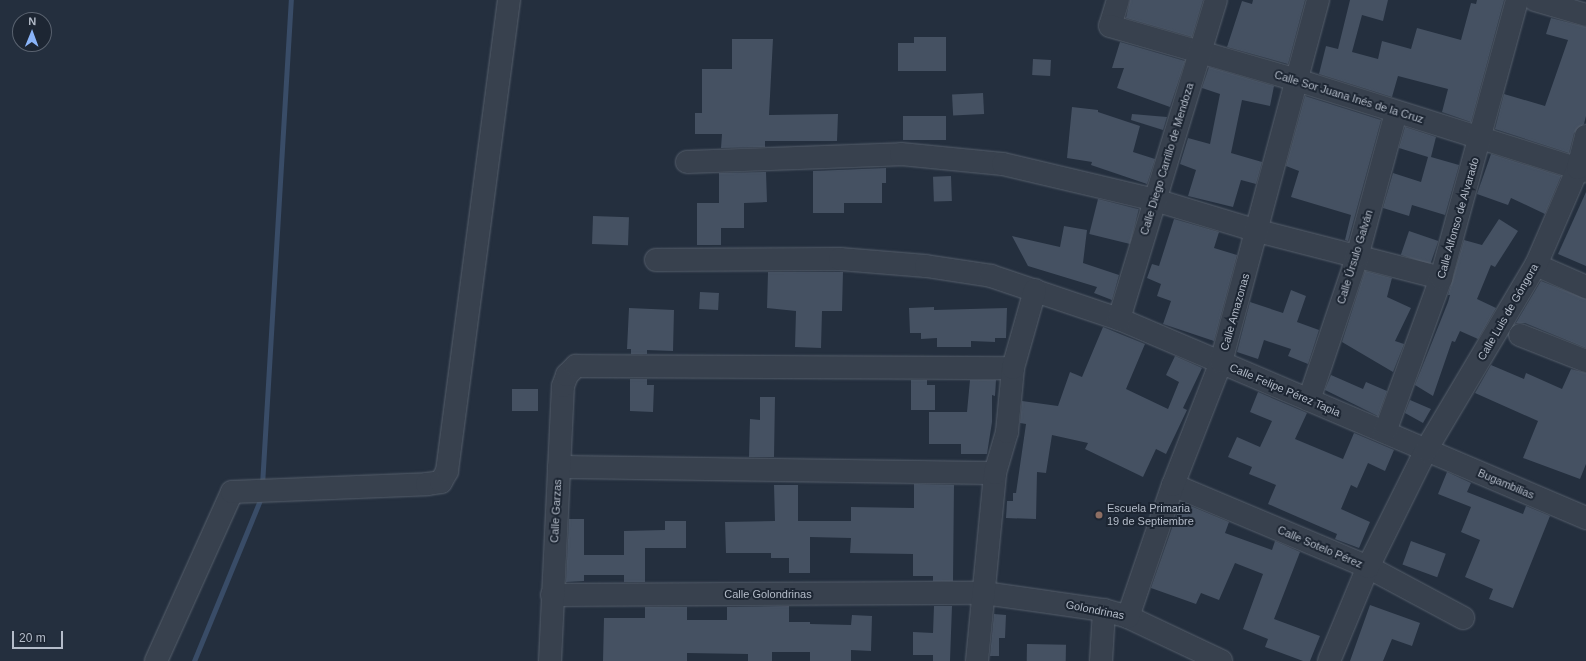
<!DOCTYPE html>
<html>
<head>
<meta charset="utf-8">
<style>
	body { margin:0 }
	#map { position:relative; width:1586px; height:661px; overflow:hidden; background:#242f3e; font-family:Arial,sans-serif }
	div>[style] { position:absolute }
	.stream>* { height:5px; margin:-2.5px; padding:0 2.5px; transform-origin:2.5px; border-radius:2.5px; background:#394c67 }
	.building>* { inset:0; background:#455162; transform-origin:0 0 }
	.roads { filter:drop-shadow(0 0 1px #565f6c) drop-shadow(0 0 1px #565f6c) }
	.minor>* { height:22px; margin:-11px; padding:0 11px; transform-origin:11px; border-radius:11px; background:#38414e }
	.dots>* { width:11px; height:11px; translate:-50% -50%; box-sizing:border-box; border:2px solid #1d2633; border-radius:50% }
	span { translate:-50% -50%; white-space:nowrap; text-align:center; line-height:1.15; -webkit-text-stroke:4px #1d2633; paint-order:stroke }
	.street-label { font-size:11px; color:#b4bcc9 }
	.poi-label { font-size:11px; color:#b4bcc9 }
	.left { translate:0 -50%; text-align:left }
	.north { position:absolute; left:12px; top:12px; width:40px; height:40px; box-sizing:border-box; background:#1d2633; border:1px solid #59626f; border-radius:50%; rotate:1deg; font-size:11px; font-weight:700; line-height:16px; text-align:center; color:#b4bcc9 }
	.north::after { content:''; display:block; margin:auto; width:14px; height:18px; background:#8ab4f8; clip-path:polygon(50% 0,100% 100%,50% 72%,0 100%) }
	.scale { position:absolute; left:12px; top:631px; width:51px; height:18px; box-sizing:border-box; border:2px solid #b4bcc9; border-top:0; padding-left:5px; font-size:12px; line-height:14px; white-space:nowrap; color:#b4bcc9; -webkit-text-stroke:3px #1d2633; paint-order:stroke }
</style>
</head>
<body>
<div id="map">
	<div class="stream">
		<i style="left:262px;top:485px;width:486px;rotate:-86.6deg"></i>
		<i style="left:194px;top:661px;width:179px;rotate:-67.7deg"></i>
	</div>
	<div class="building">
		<i style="clip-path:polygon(1130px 0,1203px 0,1192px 37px,1126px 18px)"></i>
		<i style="clip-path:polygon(1253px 0,1305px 0,1288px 64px,1227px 47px,1242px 1px,1252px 4px)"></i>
		<i style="clip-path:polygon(1350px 0,1388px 0,1383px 21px,1362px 15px,1352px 52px,1378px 59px,1382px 41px,1411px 49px,1417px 28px,1461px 40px,1471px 3px,1476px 4px,1477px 0,1504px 0,1471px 122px,1442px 112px,1448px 89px,1398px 76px,1392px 97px,1319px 74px,1326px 46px,1338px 49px)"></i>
		<i style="clip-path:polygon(1551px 18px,1586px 27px,1586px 116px,1584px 124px,1574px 133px,1569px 153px,1495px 129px,1504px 94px,1545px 106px,1568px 40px,1546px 34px)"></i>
		<i style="clip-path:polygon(914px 37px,946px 37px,946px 71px,898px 71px,898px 43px,914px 43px)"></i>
		<i style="clip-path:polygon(732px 39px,773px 39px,769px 115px,838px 114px,837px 141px,765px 141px,765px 147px,721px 148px,722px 134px,695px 134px,695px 113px,702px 113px,702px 69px,732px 69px)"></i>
		<i style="clip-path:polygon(1120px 42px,1185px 61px,1170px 107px,1117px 88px,1124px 68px,1112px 68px)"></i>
		<i style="left:1033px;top:59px;width:18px;height:16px;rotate:3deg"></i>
		<i style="clip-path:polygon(1209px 67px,1274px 86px,1270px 106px,1242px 100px,1231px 153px,1262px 162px,1256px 184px,1241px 180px,1233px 207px,1188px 196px,1196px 170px,1180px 164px,1188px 138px,1210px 144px,1220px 94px,1202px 88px)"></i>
		<i style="left:983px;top:93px;width:21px;height:31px;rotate:87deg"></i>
		<i style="clip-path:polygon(1305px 96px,1381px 120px,1348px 241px,1345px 240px,1351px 215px,1291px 197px,1299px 171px,1286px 166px)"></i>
		<i style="clip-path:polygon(1072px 107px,1098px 110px,1098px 112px,1140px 126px,1133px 152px,1155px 159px,1147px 184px,1091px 165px,1092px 162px,1067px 158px)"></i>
		<i style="clip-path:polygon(1132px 114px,1167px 117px,1163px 130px,1131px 120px)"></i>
		<i style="left:946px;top:116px;width:24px;height:43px;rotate:90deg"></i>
		<i style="clip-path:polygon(1405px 127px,1436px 137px,1431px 157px,1459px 165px,1445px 215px,1412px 205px,1409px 216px,1383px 208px,1393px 173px,1421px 182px,1428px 157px,1399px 148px)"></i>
		<i style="clip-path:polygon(1491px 154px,1561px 176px,1545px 214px,1511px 198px,1508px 205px,1477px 194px)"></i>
		<i style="clip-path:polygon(886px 168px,886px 183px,882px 183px,882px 203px,844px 203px,844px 213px,813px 213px,813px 171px)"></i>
		<i style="clip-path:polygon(766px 172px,767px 202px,744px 203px,744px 228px,721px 228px,721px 245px,697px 245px,697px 203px,719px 203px,719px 173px)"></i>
		<i style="left:951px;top:176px;width:25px;height:18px;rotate:88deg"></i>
		<i style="clip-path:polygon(1586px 192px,1586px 266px,1558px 254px)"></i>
		<i style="left:1098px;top:199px;width:42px;height:36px;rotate:14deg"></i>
		<i style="left:593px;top:216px;width:36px;height:28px;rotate:2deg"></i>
		<i style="clip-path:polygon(1174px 219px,1219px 232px,1214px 248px,1237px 255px,1214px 341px,1163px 324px,1171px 301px,1157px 296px,1161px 284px,1147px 278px,1152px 264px,1159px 266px)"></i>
		<i style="clip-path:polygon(1499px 219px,1518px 231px,1495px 267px,1491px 265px,1477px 299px,1496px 308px,1478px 339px,1460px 331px,1455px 342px,1452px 341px,1433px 396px,1415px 385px,1448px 302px,1450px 295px,1448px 295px,1464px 240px,1482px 245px)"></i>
		<i style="clip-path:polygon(1064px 226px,1087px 230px,1083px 263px,1119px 275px,1112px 300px,1094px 293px,1097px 287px,1028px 266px,1012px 236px,1060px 247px)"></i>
		<i style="left:1409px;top:231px;width:31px;height:25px;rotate:19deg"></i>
		<i style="clip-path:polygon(1365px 271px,1392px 278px,1387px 297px,1411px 308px,1395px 341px,1404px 344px,1393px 372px,1342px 342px)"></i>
		<i style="clip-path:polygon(768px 272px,843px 272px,842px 311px,822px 311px,821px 348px,795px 347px,796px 311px,767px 308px)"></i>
		<i style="clip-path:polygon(1541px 281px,1586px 299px,1586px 348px,1525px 323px,1516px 323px)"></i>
		<i style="clip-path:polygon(1291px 290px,1306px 296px,1297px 322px,1319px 330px,1308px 364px,1288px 356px,1291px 349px,1264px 340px,1258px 359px,1237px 352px,1250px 302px,1283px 313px)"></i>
		<i style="left:700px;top:292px;width:19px;height:17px;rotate:3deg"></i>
		<i style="clip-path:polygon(934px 307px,934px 310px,1007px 308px,1006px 338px,995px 338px,995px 342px,971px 341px,971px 347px,937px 347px,937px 338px,921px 339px,921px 333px,910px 333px,909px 308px)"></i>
		<i style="clip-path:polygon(629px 308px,674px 310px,673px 351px,647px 350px,647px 354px,631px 354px,631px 349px,627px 349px)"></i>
		<i style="clip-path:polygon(1103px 327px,1145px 344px,1126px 389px,1168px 409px,1179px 382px,1166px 375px,1175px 356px,1202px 368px,1183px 408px,1187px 410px,1166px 454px,1156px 449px,1143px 477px,1085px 449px,1088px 443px,1052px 435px,1046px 473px,1037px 472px,1036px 519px,1006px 518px,1007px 501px,1013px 501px,1013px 493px,1016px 493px,1026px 424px,1020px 423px,1022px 401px,1058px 406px,1070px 372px,1082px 377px)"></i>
		<i style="clip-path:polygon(1491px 365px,1524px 379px,1526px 373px,1562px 389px,1571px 369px,1586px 373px,1586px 464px,1580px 479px,1523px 458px,1538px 421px,1475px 393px)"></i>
		<i style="clip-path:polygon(1331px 375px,1363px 389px,1366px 382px,1387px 391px,1378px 416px,1325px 390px)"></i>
		<i style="clip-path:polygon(630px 379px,647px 379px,647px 385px,654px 385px,653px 412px,630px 411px)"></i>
		<i style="clip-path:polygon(911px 380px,927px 380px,927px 385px,935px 385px,935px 410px,911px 410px)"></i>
		<i style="clip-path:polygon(970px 380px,996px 380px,995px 396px,992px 395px,992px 422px,987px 454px,961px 454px,961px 444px,929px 444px,929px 412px,967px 412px)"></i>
		<i style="left:512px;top:389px;width:26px;height:22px"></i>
		<i style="clip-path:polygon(1258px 392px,1307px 413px,1295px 439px,1343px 459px,1354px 433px,1394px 450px,1385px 471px,1368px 463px,1357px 488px,1351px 485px,1341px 509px,1370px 522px,1359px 548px,1335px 539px,1337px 534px,1268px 504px,1276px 485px,1249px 474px,1252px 467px,1228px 457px,1237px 437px,1260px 447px,1272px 421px,1250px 412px)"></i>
		<i style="clip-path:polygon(760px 397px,775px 397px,774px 457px,749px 457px,750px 419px,760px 420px)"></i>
		<i style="clip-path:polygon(1410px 400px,1431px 409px,1423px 423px,1405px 413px)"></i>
		<i style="clip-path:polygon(1447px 472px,1471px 483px,1467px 492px,1523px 514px,1526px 506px,1550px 516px,1513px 608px,1489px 599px,1493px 589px,1465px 577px,1480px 540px,1461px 532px,1471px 507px,1438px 494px)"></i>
		<i style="clip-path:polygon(914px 484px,954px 485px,953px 581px,933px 581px,933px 576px,913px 576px,913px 554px,850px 553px,851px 538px,810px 537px,810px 573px,789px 573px,789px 558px,771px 558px,771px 553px,726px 553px,725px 522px,775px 521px,774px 485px,798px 485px,798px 521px,851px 521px,851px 507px,914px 508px)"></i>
		<i style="clip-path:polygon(1181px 502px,1229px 522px,1225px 533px,1272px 550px,1275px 541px,1300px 552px,1274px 619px,1320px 636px,1310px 661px,1303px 661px,1265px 647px,1268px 639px,1243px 629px,1263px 574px,1235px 563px,1219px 600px,1201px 593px,1196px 604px,1151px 588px)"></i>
		<i style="clip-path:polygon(569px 519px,584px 519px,584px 555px,624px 555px,624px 531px,665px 530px,665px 521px,686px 521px,686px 548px,645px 548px,645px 582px,624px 582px,624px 575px,584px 575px,584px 581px,566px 582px)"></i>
		<i style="left:1411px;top:541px;width:37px;height:25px;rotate:20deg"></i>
		<i style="clip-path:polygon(1370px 605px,1420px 623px,1412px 646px,1392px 639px,1383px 661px,1350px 661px)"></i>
		<i style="clip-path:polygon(789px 606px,789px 622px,810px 622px,810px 624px,851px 625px,852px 615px,872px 616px,871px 651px,851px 650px,851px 661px,810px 661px,810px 652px,772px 652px,772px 661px,748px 661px,748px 654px,687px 653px,687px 661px,603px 661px,604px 618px,645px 618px,645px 607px,687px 607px,687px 620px,727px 620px,727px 607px)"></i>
		<i style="clip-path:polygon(934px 606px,952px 606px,950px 661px,933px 661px,933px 655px,913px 655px,913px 632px,933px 633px)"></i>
		<i style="clip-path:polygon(994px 614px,1006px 615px,1005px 638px,999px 638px,999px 656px,990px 656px)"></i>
		<i style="left:1027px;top:644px;width:39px;height:17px;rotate:1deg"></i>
	</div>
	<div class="roads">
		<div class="minor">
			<i style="left:1118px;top:0;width:27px;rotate:107deg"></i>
			<i style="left:1110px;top:26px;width:195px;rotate:16.1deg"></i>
			<i style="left:1297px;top:80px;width:303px;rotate:17.5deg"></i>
			<i style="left:1535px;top:0;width:53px;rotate:16.4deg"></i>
			<i style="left:687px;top:162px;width:214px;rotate:-2.1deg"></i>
			<i style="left:901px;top:154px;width:102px;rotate:5.6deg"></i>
			<i style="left:1003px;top:164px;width:156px;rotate:13.3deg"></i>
			<i style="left:1155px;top:200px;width:108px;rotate:16.8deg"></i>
			<i style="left:1258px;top:231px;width:189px;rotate:14.4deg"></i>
			<i style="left:656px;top:260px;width:184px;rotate:-0.3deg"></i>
			<i style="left:840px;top:259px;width:86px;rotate:4.7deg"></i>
			<i style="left:926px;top:266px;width:66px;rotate:8.7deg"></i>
			<i style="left:991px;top:276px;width:135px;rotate:18.6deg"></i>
			<i style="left:1119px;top:319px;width:508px;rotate:23.08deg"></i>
			<i style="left:1536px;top:265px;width:55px;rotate:23.7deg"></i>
			<i style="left:1119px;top:319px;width:333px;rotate:-73.1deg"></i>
			<i style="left:1520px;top:335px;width:71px;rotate:21.5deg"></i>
			<i style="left:1309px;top:400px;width:151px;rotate:-71.4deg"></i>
			<i style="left:1357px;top:257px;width:150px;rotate:-74.9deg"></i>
			<i style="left:1385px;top:432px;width:164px;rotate:-70deg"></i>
			<i style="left:1441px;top:278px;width:288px;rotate:-74.7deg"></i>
			<i style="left:559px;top:467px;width:436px;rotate:0.8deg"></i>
			<i style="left:1173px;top:485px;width:212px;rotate:22.8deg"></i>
			<i style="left:1368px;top:567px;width:108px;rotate:28.2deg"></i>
			<i style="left:552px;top:595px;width:432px;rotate:-0.3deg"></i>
			<i style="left:984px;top:593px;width:121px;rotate:8.1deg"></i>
			<i style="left:1104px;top:610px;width:25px;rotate:16deg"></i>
			<i style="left:1128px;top:617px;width:103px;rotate:25.3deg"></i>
			<i style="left:1128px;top:617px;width:139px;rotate:-71.2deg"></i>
			<i style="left:1173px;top:485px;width:132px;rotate:-68.7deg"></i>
			<i style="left:1221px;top:362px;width:375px;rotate:-75deg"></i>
			<i style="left:156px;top:661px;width:185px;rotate:-65.8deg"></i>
			<i style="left:232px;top:492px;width:195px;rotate:-2.3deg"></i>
			<i style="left:427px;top:484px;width:14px;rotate:-8deg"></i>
			<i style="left:441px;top:482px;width:13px;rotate:-61deg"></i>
			<i style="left:447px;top:471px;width:475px;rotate:-82.5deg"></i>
			<i style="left:550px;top:661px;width:275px;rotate:-87.3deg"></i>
			<i style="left:563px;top:386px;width:12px;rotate:-70deg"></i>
			<i style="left:567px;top:375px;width:13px;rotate:-45deg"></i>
			<i style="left:576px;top:366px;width:437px;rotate:0.3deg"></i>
			<i style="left:977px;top:661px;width:189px;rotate:-84.5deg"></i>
			<i style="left:995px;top:473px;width:43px;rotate:-73.7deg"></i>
			<i style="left:1007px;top:432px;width:64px;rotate:-84.6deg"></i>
			<i style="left:1013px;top:368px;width:81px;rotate:-74.2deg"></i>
			<i style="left:1101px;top:661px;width:51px;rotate:-86.6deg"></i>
			<i style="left:1329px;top:661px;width:102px;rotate:-67.5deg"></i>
			<i style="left:1368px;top:567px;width:131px;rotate:-63.6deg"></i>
			<i style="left:1426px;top:450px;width:215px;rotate:-59.3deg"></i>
			<i style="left:1536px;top:265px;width:106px;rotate:-66.6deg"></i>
			<i style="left:1578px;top:168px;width:33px;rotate:-76deg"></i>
		</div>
	</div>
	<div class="dots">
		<i style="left:1099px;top:515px;background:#8d6e63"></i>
	</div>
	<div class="street-label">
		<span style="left:1349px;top:97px;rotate:17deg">Calle Sor Juana Inés de la Cruz</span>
		<span style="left:1167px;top:159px;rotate:-73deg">Calle Diego Carrillo de Mendoza</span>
		<span style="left:1458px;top:218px;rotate:-74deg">Calle Alfonso de Alvarado</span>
		<span style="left:1355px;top:257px;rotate:-73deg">Calle Úrsulo Galván</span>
		<span style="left:1235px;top:312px;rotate:-74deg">Calle Amazonas</span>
		<span style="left:1508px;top:312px;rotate:-60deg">Calle Luis de Góngora</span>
		<span style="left:1285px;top:390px;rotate:23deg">Calle Felipe Pérez Tapia</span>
		<span style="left:1506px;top:484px;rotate:23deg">Bugambilias</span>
		<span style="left:556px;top:511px;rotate:-87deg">Calle Garzas</span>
		<span style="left:1320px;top:547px;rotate:23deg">Calle Sotelo Pérez</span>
		<span style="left:768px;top:594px">Calle Golondrinas</span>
		<span style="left:1095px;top:610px;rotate:11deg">Golondrinas</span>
	</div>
	<div class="poi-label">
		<span class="left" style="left:1107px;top:515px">Escuela Primaria<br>19 de Septiembre</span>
	</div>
	<div class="north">N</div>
	<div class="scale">20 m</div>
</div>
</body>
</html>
